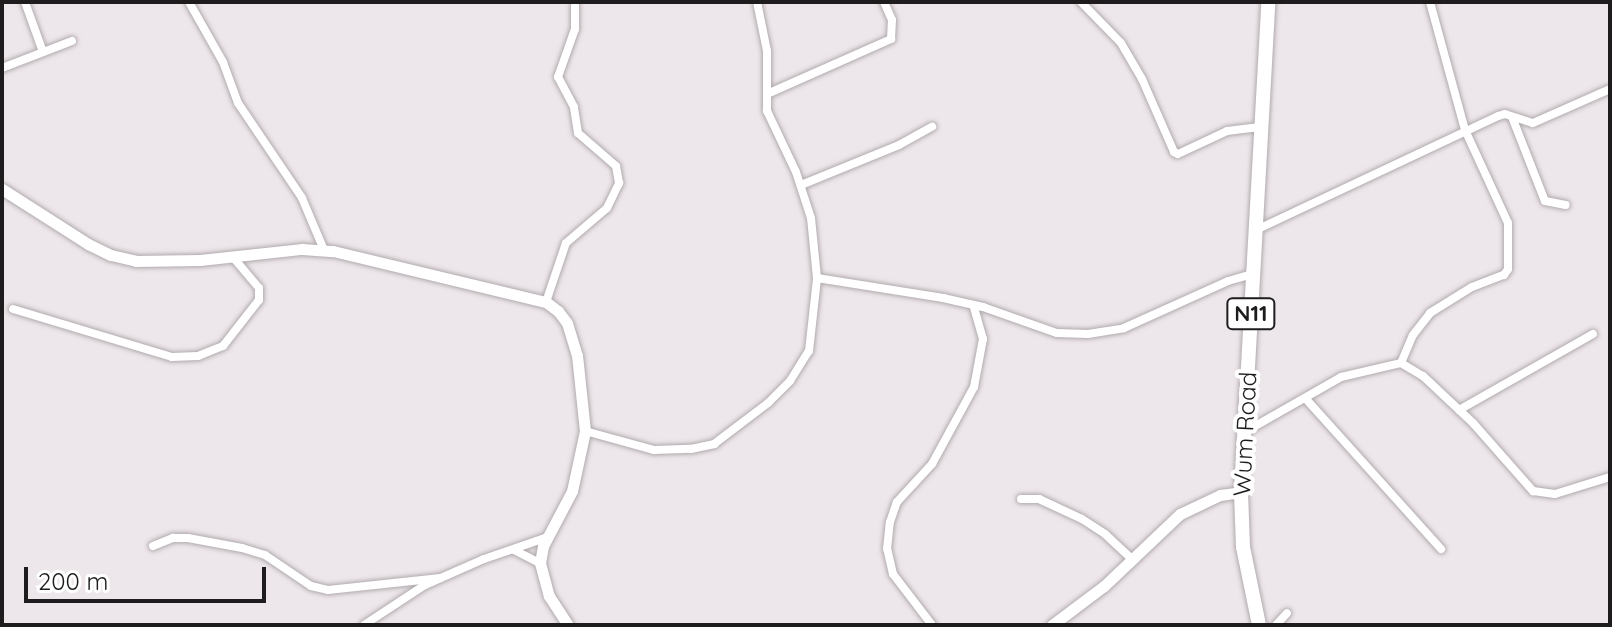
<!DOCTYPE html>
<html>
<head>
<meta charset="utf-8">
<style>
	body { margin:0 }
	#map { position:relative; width:1612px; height:627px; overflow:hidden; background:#ede6ea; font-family:Quicksand,sans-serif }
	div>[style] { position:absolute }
	.roads { filter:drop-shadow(0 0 2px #b1aaae) drop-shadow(0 0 2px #b1aaae) }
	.minor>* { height:8px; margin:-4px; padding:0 4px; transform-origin:4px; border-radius:4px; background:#fff }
	.tertiary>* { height:11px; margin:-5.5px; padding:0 5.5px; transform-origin:5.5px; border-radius:5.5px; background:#fff }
	.trunk>* { height:14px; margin:-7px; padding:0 7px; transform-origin:7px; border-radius:7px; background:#fff }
	span { translate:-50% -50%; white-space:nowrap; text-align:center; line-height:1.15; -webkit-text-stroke:8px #fff; paint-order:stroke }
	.shield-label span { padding:2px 6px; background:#fff; border:2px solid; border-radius:6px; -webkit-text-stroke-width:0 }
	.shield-label { font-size:22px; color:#1e1c1d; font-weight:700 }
	.street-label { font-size:24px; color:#1e1c1d }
	.frame { position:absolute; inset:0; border:4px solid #1e1c1d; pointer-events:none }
	.scale { position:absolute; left:24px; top:567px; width:242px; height:36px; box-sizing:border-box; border:4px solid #1e1c1d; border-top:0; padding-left:10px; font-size:24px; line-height:28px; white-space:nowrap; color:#1e1c1d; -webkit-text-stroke:6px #fff; paint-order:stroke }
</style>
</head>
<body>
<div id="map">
	<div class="roads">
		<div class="minor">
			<i style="left:25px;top:2px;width:53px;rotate:70.2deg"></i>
			<i style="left:189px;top:2px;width:69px;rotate:60.5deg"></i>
			<i style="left:223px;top:62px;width:44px;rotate:69.9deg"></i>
			<i style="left:238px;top:103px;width:115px;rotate:56deg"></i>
			<i style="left:302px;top:198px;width:56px;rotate:67.1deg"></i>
			<i style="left:1081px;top:2px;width:57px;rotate:45.7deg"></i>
			<i style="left:1121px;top:43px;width:42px;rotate:59.7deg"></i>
			<i style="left:1142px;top:79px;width:80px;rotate:66.3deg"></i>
			<i style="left:1174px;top:152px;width:4px;rotate:27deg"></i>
			<i style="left:1178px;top:154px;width:54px;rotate:-25.1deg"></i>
			<i style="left:1227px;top:131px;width:35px;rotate:-7deg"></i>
			<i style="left:2px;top:68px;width:75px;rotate:-21.1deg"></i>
			<i style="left:767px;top:94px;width:136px;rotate:-23.9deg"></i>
			<i style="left:891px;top:39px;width:19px;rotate:-87deg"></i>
			<i style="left:892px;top:20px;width:20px;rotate:-114deg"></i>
			<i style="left:1512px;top:117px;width:90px;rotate:68.6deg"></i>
			<i style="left:1545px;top:201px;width:21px;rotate:11deg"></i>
			<i style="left:801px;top:185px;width:106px;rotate:-22.2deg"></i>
			<i style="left:899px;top:145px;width:38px;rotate:-29deg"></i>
			<i style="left:1256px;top:230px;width:268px;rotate:-25.2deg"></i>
			<i style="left:1498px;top:116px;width:7px;rotate:-16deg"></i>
			<i style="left:1505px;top:114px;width:29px;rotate:18deg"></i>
			<i style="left:1533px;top:123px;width:84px;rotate:-23.8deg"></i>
			<i style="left:817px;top:278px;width:128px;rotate:9deg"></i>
			<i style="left:943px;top:298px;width:41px;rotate:12.7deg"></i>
			<i style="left:983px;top:307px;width:78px;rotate:19.4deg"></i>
			<i style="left:1057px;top:333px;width:31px;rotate:2deg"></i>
			<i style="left:1088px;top:334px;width:36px;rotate:-9deg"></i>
			<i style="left:1124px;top:328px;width:114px;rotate:-24.3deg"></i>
			<i style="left:1228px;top:281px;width:26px;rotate:-16deg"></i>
			<i style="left:546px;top:302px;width:62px;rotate:-71.3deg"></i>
			<i style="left:566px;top:243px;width:54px;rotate:-40.5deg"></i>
			<i style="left:607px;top:208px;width:28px;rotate:-64deg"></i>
			<i style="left:619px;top:183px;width:17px;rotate:-100deg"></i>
			<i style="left:616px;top:166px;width:50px;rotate:-139deg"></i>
			<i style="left:578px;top:133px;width:26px;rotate:-99deg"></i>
			<i style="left:574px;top:107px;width:34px;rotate:-118deg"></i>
			<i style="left:558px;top:77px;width:51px;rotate:-70.5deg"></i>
			<i style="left:575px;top:29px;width:23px;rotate:-90deg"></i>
			<i style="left:13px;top:309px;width:166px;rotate:16.8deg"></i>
			<i style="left:172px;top:357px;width:26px;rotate:-2deg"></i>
			<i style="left:198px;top:356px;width:27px;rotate:-22deg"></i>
			<i style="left:223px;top:346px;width:58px;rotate:-52deg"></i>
			<i style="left:259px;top:300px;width:12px;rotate:-90deg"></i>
			<i style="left:259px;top:288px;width:42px;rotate:-130.2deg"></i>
			<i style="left:1401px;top:363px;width:30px;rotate:-67deg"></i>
			<i style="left:1413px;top:335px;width:28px;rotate:-52deg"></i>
			<i style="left:1430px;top:313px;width:49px;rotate:-31.8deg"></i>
			<i style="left:1472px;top:287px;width:34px;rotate:-21deg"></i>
			<i style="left:1504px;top:275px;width:7px;rotate:-56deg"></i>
			<i style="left:1508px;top:269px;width:46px;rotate:-90deg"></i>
			<i style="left:1508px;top:223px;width:102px;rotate:-114.8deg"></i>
			<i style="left:1465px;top:130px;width:133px;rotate:-105.3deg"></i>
			<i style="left:1306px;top:399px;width:202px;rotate:48deg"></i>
			<i style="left:1459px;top:410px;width:154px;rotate:-29.6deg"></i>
			<i style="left:585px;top:431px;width:72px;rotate:15.4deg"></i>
			<i style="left:654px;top:450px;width:37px;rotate:-2deg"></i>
			<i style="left:691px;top:449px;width:24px;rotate:-12deg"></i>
			<i style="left:714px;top:444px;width:68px;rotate:-37.2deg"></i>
			<i style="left:768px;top:403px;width:31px;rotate:-45deg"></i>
			<i style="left:790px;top:381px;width:36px;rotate:-58deg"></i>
			<i style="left:809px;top:351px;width:73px;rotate:-83.7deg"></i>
			<i style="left:817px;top:278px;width:60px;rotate:-95.7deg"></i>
			<i style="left:811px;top:218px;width:48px;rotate:-108.1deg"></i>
			<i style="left:796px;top:172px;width:68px;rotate:-115.4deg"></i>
			<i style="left:767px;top:111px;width:60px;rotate:-90deg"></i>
			<i style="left:767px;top:51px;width:50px;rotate:-101.5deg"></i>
			<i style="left:1243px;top:433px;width:113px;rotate:-29.7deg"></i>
			<i style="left:1341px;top:377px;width:62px;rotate:-13.1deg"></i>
			<i style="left:1401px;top:363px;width:26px;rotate:31deg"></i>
			<i style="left:1423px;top:376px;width:69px;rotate:43.2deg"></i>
			<i style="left:1473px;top:423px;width:91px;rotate:48.6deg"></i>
			<i style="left:1533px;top:491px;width:22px;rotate:8deg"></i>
			<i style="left:1555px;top:494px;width:58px;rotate:-17.2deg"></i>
			<i style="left:1021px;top:499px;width:18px"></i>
			<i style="left:1039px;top:499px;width:47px;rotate:24.9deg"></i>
			<i style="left:1082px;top:519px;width:27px;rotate:33deg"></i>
			<i style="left:1105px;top:534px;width:37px;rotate:43deg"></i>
			<i style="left:153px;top:546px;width:22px;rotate:-22deg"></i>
			<i style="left:173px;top:538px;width:15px"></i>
			<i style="left:188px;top:538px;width:55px;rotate:10.5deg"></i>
			<i style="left:242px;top:548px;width:24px;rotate:17deg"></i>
			<i style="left:265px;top:555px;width:55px;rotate:34deg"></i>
			<i style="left:311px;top:586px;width:17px;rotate:13deg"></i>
			<i style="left:328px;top:590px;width:113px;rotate:-6.1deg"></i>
			<i style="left:514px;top:550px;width:29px;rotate:27deg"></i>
			<i style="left:364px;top:625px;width:73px;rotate:-33.3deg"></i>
			<i style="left:425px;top:585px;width:64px;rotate:-23.8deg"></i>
			<i style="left:484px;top:559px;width:68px;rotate:-19deg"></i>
			<i style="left:932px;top:625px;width:64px;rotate:-127.4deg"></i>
			<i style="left:893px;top:574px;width:26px;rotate:-103deg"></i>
			<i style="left:887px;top:549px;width:27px;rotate:-84deg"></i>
			<i style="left:890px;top:522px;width:21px;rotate:-71deg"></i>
			<i style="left:897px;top:502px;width:52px;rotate:-47.4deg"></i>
			<i style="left:932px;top:464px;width:88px;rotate:-61.4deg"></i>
			<i style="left:974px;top:387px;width:49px;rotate:-79.4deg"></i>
			<i style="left:983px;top:339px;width:35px;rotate:-106deg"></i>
			<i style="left:1276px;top:625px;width:16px;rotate:-47deg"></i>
		</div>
		<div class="tertiary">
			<i style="left:2px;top:189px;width:102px;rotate:32.6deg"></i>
			<i style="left:88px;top:244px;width:25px;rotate:26deg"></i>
			<i style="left:111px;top:255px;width:26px;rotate:13deg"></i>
			<i style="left:136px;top:261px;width:64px;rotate:-0.9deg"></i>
			<i style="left:200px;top:260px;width:103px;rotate:-6.2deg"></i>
			<i style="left:302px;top:249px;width:31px;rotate:4deg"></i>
			<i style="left:333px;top:251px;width:219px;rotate:13.5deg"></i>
			<i style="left:546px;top:302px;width:15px;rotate:37deg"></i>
			<i style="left:558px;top:311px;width:15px;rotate:53deg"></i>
			<i style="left:567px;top:323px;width:34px;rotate:73deg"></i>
			<i style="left:577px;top:355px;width:76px;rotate:84deg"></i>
			<i style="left:585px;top:431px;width:61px;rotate:102.2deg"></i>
			<i style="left:572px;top:491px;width:62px;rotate:117.8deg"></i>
			<i style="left:543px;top:546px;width:17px;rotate:100deg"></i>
			<i style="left:540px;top:563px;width:34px;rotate:75deg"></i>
			<i style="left:549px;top:596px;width:35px;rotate:57deg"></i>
			<i style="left:1052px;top:625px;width:65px;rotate:-36.9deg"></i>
			<i style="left:1104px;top:586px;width:105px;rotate:-43.5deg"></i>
			<i style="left:1180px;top:514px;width:44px;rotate:-25.4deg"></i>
			<i style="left:1220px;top:495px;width:21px;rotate:-8deg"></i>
		</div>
		<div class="trunk">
			<i style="left:1259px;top:625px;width:80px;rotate:-101.6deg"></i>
			<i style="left:1243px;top:547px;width:55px;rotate:-92.1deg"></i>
			<i style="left:1241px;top:492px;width:491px;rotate:-86.8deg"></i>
		</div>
	</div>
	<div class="shield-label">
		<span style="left:1251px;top:314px">N11</span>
	</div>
	<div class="street-label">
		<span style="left:1245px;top:434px;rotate:-87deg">Wum Road</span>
	</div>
	<div class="frame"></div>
	<div class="scale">200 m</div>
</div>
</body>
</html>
